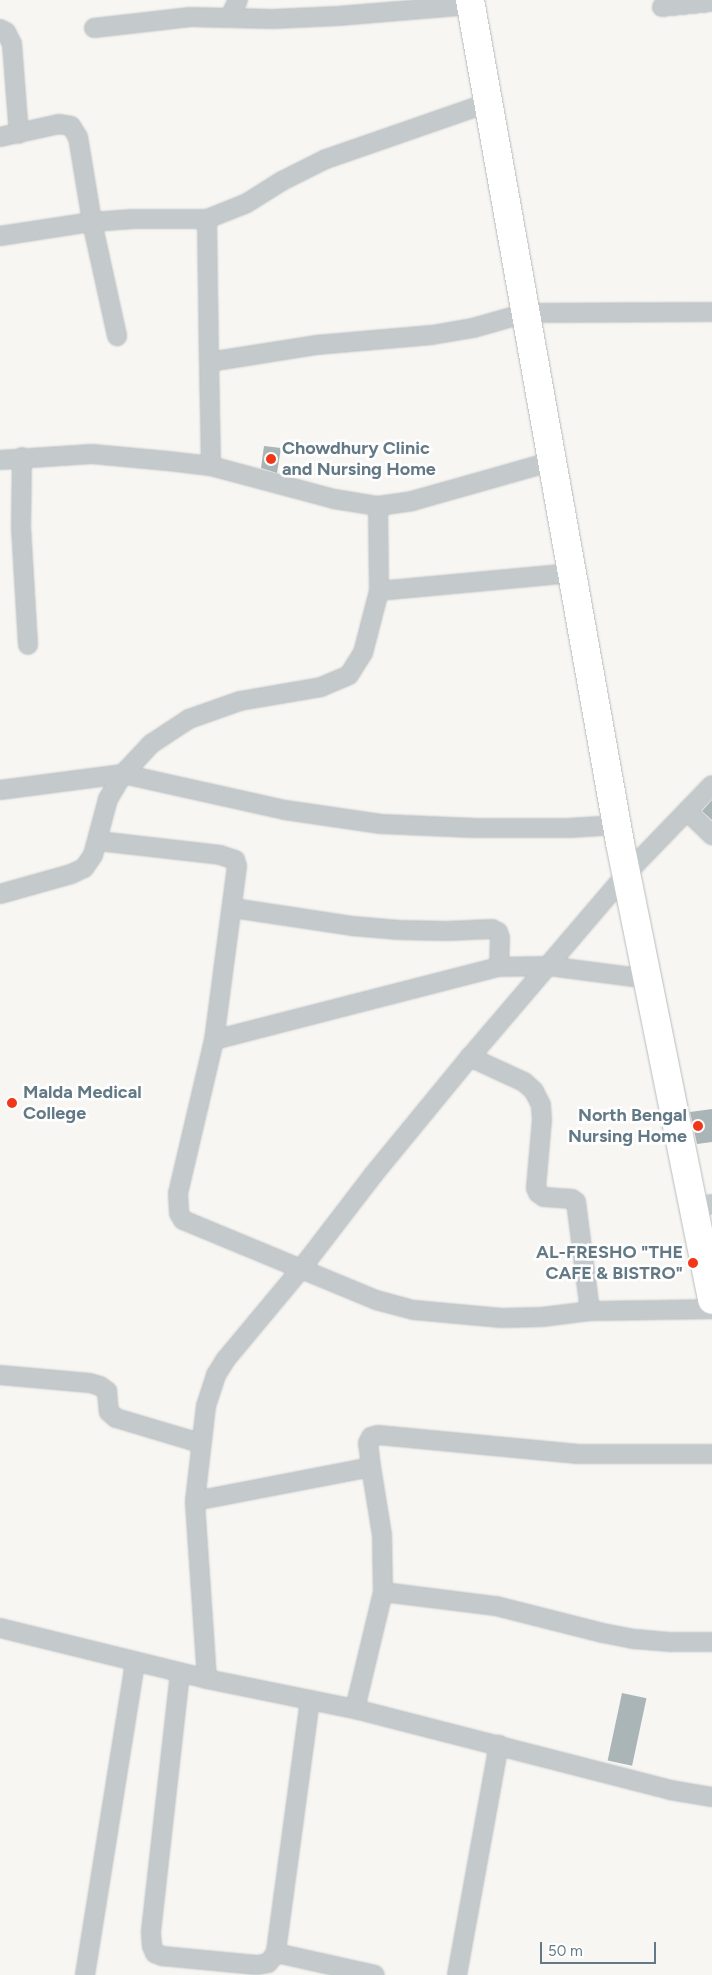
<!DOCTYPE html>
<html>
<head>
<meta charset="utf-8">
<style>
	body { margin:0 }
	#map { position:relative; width:712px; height:1975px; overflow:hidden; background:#f7f6f3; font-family:Figtree,sans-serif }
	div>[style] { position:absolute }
	.building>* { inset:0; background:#aab5b8; transform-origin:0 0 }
	.roads { filter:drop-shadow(0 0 1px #b7bcbf) drop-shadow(0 0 1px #b7bcbf) }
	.street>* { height:18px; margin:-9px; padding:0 9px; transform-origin:9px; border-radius:9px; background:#c4c9cb }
	.primary>* { height:28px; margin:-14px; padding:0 14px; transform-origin:14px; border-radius:14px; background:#fff }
	.dots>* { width:14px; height:14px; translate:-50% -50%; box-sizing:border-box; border:2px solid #fff; border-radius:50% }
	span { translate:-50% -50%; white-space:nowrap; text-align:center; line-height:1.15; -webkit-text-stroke:5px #fff; paint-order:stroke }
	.poi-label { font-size:18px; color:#637a86; font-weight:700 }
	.left { translate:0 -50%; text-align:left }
	.right { translate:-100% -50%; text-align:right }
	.scale { position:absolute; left:540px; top:1942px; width:116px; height:22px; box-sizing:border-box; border:2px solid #637a86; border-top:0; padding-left:6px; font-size:15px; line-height:18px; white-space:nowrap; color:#637a86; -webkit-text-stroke:4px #fff; paint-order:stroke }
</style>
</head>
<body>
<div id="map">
	<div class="building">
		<i style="clip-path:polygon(264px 446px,281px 448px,277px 473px,261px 468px)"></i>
		<i style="clip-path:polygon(712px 800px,712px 820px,702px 811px)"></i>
		<i style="clip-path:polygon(712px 1109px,712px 1142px,697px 1144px,690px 1112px)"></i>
		<i style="left:622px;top:1693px;width:25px;height:69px;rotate:12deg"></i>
	</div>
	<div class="roads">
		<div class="street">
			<i style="left:662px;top:7px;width:50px;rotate:-5.7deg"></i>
			<i style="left:230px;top:17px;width:19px;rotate:-65deg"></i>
			<i style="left:94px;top:28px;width:97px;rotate:-6.5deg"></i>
			<i style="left:190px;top:17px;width:83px;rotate:1.4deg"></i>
			<i style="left:273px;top:19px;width:65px;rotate:-2.6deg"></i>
			<i style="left:338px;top:16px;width:133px;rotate:-4.7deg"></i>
			<i style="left:0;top:29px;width:7px;rotate:27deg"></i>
			<i style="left:6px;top:32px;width:13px;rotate:63deg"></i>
			<i style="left:12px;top:44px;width:90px;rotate:85.6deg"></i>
			<i style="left:0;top:137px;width:60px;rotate:-12.4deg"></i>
			<i style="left:59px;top:124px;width:12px;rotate:9deg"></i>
			<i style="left:71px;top:126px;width:13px;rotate:58deg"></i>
			<i style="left:78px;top:137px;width:86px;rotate:80.6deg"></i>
			<i style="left:92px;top:222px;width:117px;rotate:77.6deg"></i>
			<i style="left:207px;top:219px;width:143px;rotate:89.2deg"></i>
			<i style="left:209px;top:362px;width:108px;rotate:-9deg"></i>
			<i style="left:316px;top:345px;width:116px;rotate:-4.9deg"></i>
			<i style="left:432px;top:335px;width:42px;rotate:-9.7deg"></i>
			<i style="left:473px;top:328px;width:55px;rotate:-15.8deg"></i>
			<i style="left:526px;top:313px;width:186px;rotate:-0.3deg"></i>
			<i style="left:0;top:236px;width:93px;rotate:-8.7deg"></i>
			<i style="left:92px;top:222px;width:41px;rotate:-4.2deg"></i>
			<i style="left:133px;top:219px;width:74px"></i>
			<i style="left:207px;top:219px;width:43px;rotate:-21.8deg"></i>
			<i style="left:247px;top:203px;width:41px;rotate:-32.2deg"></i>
			<i style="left:282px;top:181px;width:49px;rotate:-26.6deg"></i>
			<i style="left:326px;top:159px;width:171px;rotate:-19.1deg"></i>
			<i style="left:209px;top:362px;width:104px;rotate:88.9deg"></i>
			<i style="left:22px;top:457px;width:70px;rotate:90.8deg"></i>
			<i style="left:21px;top:527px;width:118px;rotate:86.6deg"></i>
			<i style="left:0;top:460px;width:92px;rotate:-3.7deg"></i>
			<i style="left:92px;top:454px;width:76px;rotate:5.3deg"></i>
			<i style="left:168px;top:461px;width:43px;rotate:6.6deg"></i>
			<i style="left:211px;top:466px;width:127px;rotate:15deg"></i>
			<i style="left:334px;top:499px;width:45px;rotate:9deg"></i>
			<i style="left:378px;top:506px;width:34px;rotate:-8deg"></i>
			<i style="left:412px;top:501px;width:147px;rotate:-15.8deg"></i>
			<i style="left:378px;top:506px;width:85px;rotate:89.3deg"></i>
			<i style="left:0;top:790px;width:124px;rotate:-7.4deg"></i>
			<i style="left:123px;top:774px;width:166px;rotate:12.5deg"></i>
			<i style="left:285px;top:810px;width:97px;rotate:8.3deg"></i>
			<i style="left:381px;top:824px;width:94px;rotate:2.4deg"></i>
			<i style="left:475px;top:828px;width:94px"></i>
			<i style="left:569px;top:828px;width:48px;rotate:-3.6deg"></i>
			<i style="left:687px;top:811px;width:35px;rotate:44deg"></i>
			<i style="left:98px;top:841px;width:123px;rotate:6.5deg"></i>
			<i style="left:220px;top:855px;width:16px;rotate:18deg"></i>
			<i style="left:235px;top:860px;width:6px;rotate:72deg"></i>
			<i style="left:237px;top:866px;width:176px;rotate:97.5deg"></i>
			<i style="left:214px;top:1040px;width:157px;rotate:103.2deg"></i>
			<i style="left:178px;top:1193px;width:20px;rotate:87deg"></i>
			<i style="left:179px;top:1213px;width:8px;rotate:60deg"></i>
			<i style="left:183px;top:1220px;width:209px;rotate:22.5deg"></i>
			<i style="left:376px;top:1300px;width:39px;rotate:15deg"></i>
			<i style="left:414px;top:1310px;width:88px;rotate:5.2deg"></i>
			<i style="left:502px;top:1318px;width:40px;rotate:-1.4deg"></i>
			<i style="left:542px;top:1317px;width:48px;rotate:-7.1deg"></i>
			<i style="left:590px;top:1311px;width:110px;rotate:-97.3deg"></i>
			<i style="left:576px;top:1202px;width:5px;rotate:-143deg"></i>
			<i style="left:572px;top:1199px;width:28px;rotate:-176deg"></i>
			<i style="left:544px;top:1197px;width:7px;rotate:-146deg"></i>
			<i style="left:538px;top:1193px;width:5px;rotate:-112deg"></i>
			<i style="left:536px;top:1188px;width:68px;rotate:-85deg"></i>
			<i style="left:542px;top:1120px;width:15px;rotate:-94deg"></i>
			<i style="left:541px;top:1105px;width:16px;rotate:-117deg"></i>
			<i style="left:534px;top:1091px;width:13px;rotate:-138deg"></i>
			<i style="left:524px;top:1082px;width:60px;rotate:-155.2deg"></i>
			<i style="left:0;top:894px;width:74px;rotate:-15.7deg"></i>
			<i style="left:71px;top:874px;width:14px;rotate:-25deg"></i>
			<i style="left:84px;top:868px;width:16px;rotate:-55deg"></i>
			<i style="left:93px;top:855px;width:58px;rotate:-75deg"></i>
			<i style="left:108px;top:799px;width:29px;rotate:-59deg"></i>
			<i style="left:123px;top:774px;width:41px;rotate:-47deg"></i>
			<i style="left:151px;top:744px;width:45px;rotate:-33.3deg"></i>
			<i style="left:189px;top:719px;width:54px;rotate:-19.4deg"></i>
			<i style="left:240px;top:701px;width:82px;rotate:-9.8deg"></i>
			<i style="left:321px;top:687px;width:30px;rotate:-23deg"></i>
			<i style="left:349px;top:675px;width:26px;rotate:-58deg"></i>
			<i style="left:363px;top:653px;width:64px;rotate:-75.5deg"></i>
			<i style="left:379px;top:591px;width:196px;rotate:-5.3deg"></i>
			<i style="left:233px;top:908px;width:120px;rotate:8.6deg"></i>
			<i style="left:352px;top:926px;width:47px;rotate:4.9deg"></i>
			<i style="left:399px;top:930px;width:48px;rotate:1.2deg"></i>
			<i style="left:447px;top:931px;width:45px;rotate:-2.5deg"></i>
			<i style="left:492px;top:929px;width:7px;rotate:27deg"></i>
			<i style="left:498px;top:932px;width:6px;rotate:72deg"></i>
			<i style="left:500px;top:938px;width:29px;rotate:92deg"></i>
			<i style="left:214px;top:1040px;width:294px;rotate:-14.4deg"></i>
			<i style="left:499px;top:967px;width:49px;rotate:-1.2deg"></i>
			<i style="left:548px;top:966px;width:101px;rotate:7.4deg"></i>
			<i style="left:693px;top:1208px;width:19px;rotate:-12deg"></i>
			<i style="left:590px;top:1311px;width:122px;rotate:-0.9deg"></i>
			<i style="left:0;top:1375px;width:90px;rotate:5.1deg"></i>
			<i style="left:90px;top:1383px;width:10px;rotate:17deg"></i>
			<i style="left:100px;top:1386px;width:9px;rotate:36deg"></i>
			<i style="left:107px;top:1391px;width:21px;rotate:85deg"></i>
			<i style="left:109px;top:1412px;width:9px;rotate:41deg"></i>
			<i style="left:116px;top:1418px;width:88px;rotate:16.6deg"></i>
			<i style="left:371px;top:1467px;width:24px;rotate:-97deg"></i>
			<i style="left:368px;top:1443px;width:7px;rotate:-63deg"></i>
			<i style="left:371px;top:1437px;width:7px;rotate:-16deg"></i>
			<i style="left:378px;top:1435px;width:201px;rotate:5.4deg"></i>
			<i style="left:578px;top:1454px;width:134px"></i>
			<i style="left:195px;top:1501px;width:179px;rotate:-10.9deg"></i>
			<i style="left:371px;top:1467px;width:69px;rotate:80.8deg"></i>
			<i style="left:382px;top:1535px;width:57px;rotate:89deg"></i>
			<i style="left:383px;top:1592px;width:120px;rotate:103.5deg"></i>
			<i style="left:383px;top:1592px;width:114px;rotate:7.1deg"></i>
			<i style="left:496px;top:1606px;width:110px;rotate:14.2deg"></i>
			<i style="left:603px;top:1633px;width:33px;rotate:11deg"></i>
			<i style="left:635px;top:1639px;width:36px;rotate:5deg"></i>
			<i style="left:671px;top:1642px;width:41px"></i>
			<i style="left:0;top:1628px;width:213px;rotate:13.8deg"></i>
			<i style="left:207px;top:1679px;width:151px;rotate:11.5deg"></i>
			<i style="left:355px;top:1709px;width:325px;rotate:14.4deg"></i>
			<i style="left:670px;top:1790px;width:43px;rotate:9.5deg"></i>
			<i style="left:180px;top:1673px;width:262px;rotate:96.4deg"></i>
			<i style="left:151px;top:1933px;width:13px;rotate:86deg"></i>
			<i style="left:152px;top:1946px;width:8px;rotate:67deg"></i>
			<i style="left:155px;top:1953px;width:8px;rotate:23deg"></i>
			<i style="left:162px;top:1956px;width:95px;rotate:5.4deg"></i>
			<i style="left:257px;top:1965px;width:11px;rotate:-10deg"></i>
			<i style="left:268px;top:1963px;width:13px;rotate:-51deg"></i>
			<i style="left:207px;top:1679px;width:178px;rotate:-93.9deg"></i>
			<i style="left:195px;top:1501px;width:96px;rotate:-83.4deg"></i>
			<i style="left:206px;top:1406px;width:33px;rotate:-72deg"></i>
			<i style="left:216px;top:1375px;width:19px;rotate:-58deg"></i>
			<i style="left:226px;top:1359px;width:117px;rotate:-50.2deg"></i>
			<i style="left:301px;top:1269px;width:118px;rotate:-52.5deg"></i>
			<i style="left:373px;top:1175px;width:153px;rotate:-50.6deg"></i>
			<i style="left:470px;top:1057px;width:242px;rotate:-49.5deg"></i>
			<i style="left:627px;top:873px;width:122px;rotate:-46deg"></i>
			<i style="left:310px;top:1700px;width:255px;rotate:97.7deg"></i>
			<i style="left:276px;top:1953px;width:101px;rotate:12.5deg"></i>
			<i style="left:85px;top:1975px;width:316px;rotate:-80.9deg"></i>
			<i style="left:457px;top:1975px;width:234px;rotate:-79.7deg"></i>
		</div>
		<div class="primary">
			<i style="left:470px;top:0;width:856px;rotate:79.91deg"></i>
			<i style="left:620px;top:843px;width:466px;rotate:78.6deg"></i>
		</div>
	</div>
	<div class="dots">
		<i style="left:271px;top:459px;background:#f13719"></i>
		<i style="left:12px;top:1103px;background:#f13719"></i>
		<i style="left:698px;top:1126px;background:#f13719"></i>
		<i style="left:693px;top:1263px;background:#f13719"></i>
	</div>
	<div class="poi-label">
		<span class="left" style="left:282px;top:459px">Chowdhury Clinic<br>and Nursing Home</span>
		<span class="left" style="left:23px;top:1103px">Malda Medical<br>College</span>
		<span class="right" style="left:687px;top:1126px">North Bengal<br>Nursing Home</span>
		<span class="right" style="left:683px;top:1263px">AL-FRESHO "THE<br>CAFE &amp; BISTRO"</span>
	</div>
	<div class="scale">50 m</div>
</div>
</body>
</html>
